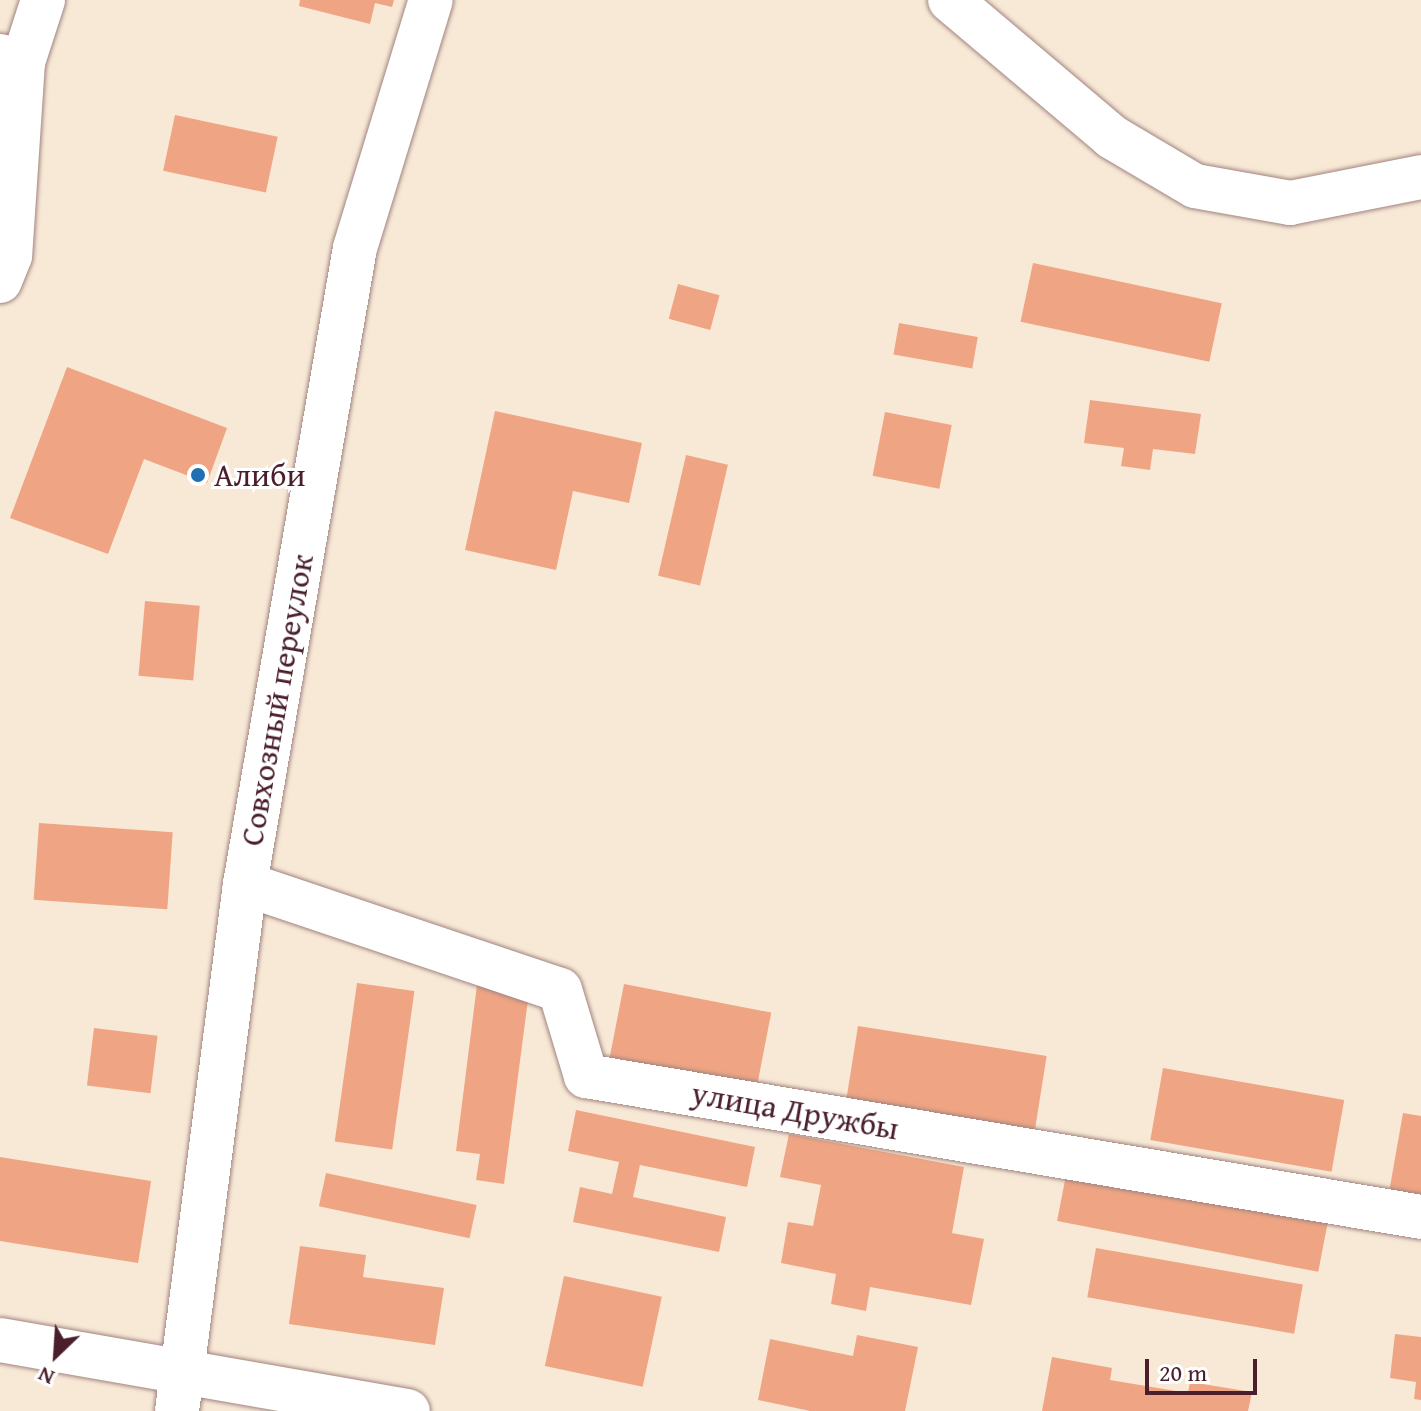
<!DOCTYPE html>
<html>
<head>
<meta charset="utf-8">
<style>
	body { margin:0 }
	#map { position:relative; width:1421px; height:1411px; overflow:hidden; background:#f8e9d6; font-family:"Gentium Book Plus",serif }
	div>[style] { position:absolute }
	.building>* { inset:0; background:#efa583; transform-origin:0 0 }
	.roads { filter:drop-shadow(0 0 2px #a18480) drop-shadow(0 0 2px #a18480) }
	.minor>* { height:44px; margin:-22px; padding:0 22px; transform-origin:22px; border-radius:22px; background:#fff }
	.major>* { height:44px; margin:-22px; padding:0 22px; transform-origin:22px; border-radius:22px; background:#fff }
	.dots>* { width:22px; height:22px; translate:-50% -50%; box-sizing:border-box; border:4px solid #fff; border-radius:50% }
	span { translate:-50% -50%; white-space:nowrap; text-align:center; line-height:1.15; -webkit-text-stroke:6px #fff; paint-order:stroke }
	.poi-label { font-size:32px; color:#4a1f2b }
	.left { translate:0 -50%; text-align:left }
	.street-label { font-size:32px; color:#4a1f2b }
	.north { position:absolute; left:16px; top:1315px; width:80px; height:80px; -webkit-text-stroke:6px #fff; paint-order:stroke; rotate:205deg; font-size:22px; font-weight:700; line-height:32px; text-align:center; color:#4a1f2b }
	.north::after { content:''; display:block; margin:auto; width:28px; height:36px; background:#4a1f2b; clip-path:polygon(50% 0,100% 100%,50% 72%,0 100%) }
	.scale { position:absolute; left:1145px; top:1359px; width:112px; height:36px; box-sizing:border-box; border:4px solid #4a1f2b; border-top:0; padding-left:10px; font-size:24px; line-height:28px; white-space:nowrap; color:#4a1f2b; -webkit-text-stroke:6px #fff; paint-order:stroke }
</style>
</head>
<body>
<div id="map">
	<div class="building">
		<i style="clip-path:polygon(300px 0,394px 0,392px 7px,375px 3px,370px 24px,299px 6px)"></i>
		<i style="left:175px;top:115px;width:105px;height:57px;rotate:12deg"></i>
		<i style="left:1033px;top:263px;width:193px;height:60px;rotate:12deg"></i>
		<i style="left:678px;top:284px;width:43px;height:36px;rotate:15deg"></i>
		<i style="left:899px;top:323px;width:80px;height:32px;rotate:10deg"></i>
		<i style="clip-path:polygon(67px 367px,227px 428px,207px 483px,144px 459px,108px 554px,10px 518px)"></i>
		<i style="clip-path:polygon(1090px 400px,1201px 414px,1195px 454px,1153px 449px,1150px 470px,1121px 466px,1124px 448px,1084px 443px)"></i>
		<i style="clip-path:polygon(495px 411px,642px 443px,629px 503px,573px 491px,556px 570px,465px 550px)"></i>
		<i style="left:885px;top:412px;width:68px;height:65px;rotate:11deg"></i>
		<i style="left:686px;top:455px;width:43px;height:124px;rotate:13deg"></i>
		<i style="left:145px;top:601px;width:55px;height:75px;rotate:5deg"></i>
		<i style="left:39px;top:823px;width:134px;height:77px;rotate:4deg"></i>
		<i style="left:357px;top:983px;width:58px;height:160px;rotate:8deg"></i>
		<i style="left:624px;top:984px;width:150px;height:75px;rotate:11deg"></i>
		<i style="clip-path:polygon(477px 985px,529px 992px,504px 1184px,476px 1180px,480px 1154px,456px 1151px)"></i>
		<i style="left:858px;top:1026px;width:191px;height:75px;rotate:9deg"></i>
		<i style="left:94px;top:1028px;width:64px;height:58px;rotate:7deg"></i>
		<i style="left:1163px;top:1068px;width:184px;height:73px;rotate:10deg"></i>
		<i style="clip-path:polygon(576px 1110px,755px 1147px,747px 1187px,640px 1165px,633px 1197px,726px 1217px,719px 1252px,573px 1222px,580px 1187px,612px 1194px,619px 1162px,568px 1151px)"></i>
		<i style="clip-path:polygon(1403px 1113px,1421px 1116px,1421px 1203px,1388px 1198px)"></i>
		<i style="clip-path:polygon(789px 1134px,964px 1167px,952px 1233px,984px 1239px,971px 1305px,870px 1287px,866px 1311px,831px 1304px,836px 1274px,781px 1263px,788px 1222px,813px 1226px,821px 1185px,780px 1177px)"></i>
		<i style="left:0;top:1157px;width:153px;height:83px;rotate:9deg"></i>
		<i style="left:1067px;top:1170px;width:266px;height:52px;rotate:11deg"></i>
		<i style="left:326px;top:1173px;width:154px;height:34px;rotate:12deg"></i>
		<i style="clip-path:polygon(300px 1246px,366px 1255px,363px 1277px,444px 1288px,435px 1345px,289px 1324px)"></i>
		<i style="left:1096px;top:1248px;width:210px;height:50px;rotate:10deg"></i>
		<i style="left:564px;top:1276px;width:100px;height:92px;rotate:12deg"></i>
		<i style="clip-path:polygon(1395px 1334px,1421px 1337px,1421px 1400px,1414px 1399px,1416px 1382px,1390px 1378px)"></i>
		<i style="clip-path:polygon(857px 1335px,918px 1347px,905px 1411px,810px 1411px,758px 1400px,770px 1339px,853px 1356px)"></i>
		<i style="clip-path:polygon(1052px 1357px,1112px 1368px,1110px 1380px,1188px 1393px,1190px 1382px,1252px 1392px,1248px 1411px,1042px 1411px)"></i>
	</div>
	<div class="roads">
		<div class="minor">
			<i style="left:950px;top:0;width:212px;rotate:40.2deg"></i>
			<i style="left:1112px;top:137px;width:96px;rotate:30.6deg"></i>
			<i style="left:1195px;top:186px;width:97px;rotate:10.1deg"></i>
			<i style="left:1290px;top:203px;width:134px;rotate:-11.2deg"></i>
			<i style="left:0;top:56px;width:24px;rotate:15deg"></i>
			<i style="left:23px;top:62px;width:194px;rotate:93.8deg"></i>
			<i style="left:10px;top:256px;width:27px;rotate:112deg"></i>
			<i style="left:245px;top:884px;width:332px;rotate:18.6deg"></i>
			<i style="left:560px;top:990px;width:90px;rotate:73.2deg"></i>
			<i style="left:586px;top:1076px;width:847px;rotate:9.58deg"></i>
			<i style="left:0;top:1340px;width:414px;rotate:9.9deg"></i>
			<i style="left:177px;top:1411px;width:531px;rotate:-82.65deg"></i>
			<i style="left:245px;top:884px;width:645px;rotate:-80.19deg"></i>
			<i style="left:355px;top:248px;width:259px;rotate:-73deg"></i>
		</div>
		<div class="major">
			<i style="left:0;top:109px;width:52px;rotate:-63.9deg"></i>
			<i style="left:23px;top:62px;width:65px;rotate:-72.1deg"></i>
		</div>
	</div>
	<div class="dots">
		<i style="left:198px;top:475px;background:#1f6fb2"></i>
	</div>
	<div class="poi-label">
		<span class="left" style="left:214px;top:475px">Алиби</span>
	</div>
	<div class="street-label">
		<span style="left:277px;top:700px;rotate:-80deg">Совхозный переулок</span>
		<span style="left:795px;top:1111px;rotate:10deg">улица Дружбы</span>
	</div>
	<div class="north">N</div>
	<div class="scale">20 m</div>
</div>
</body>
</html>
